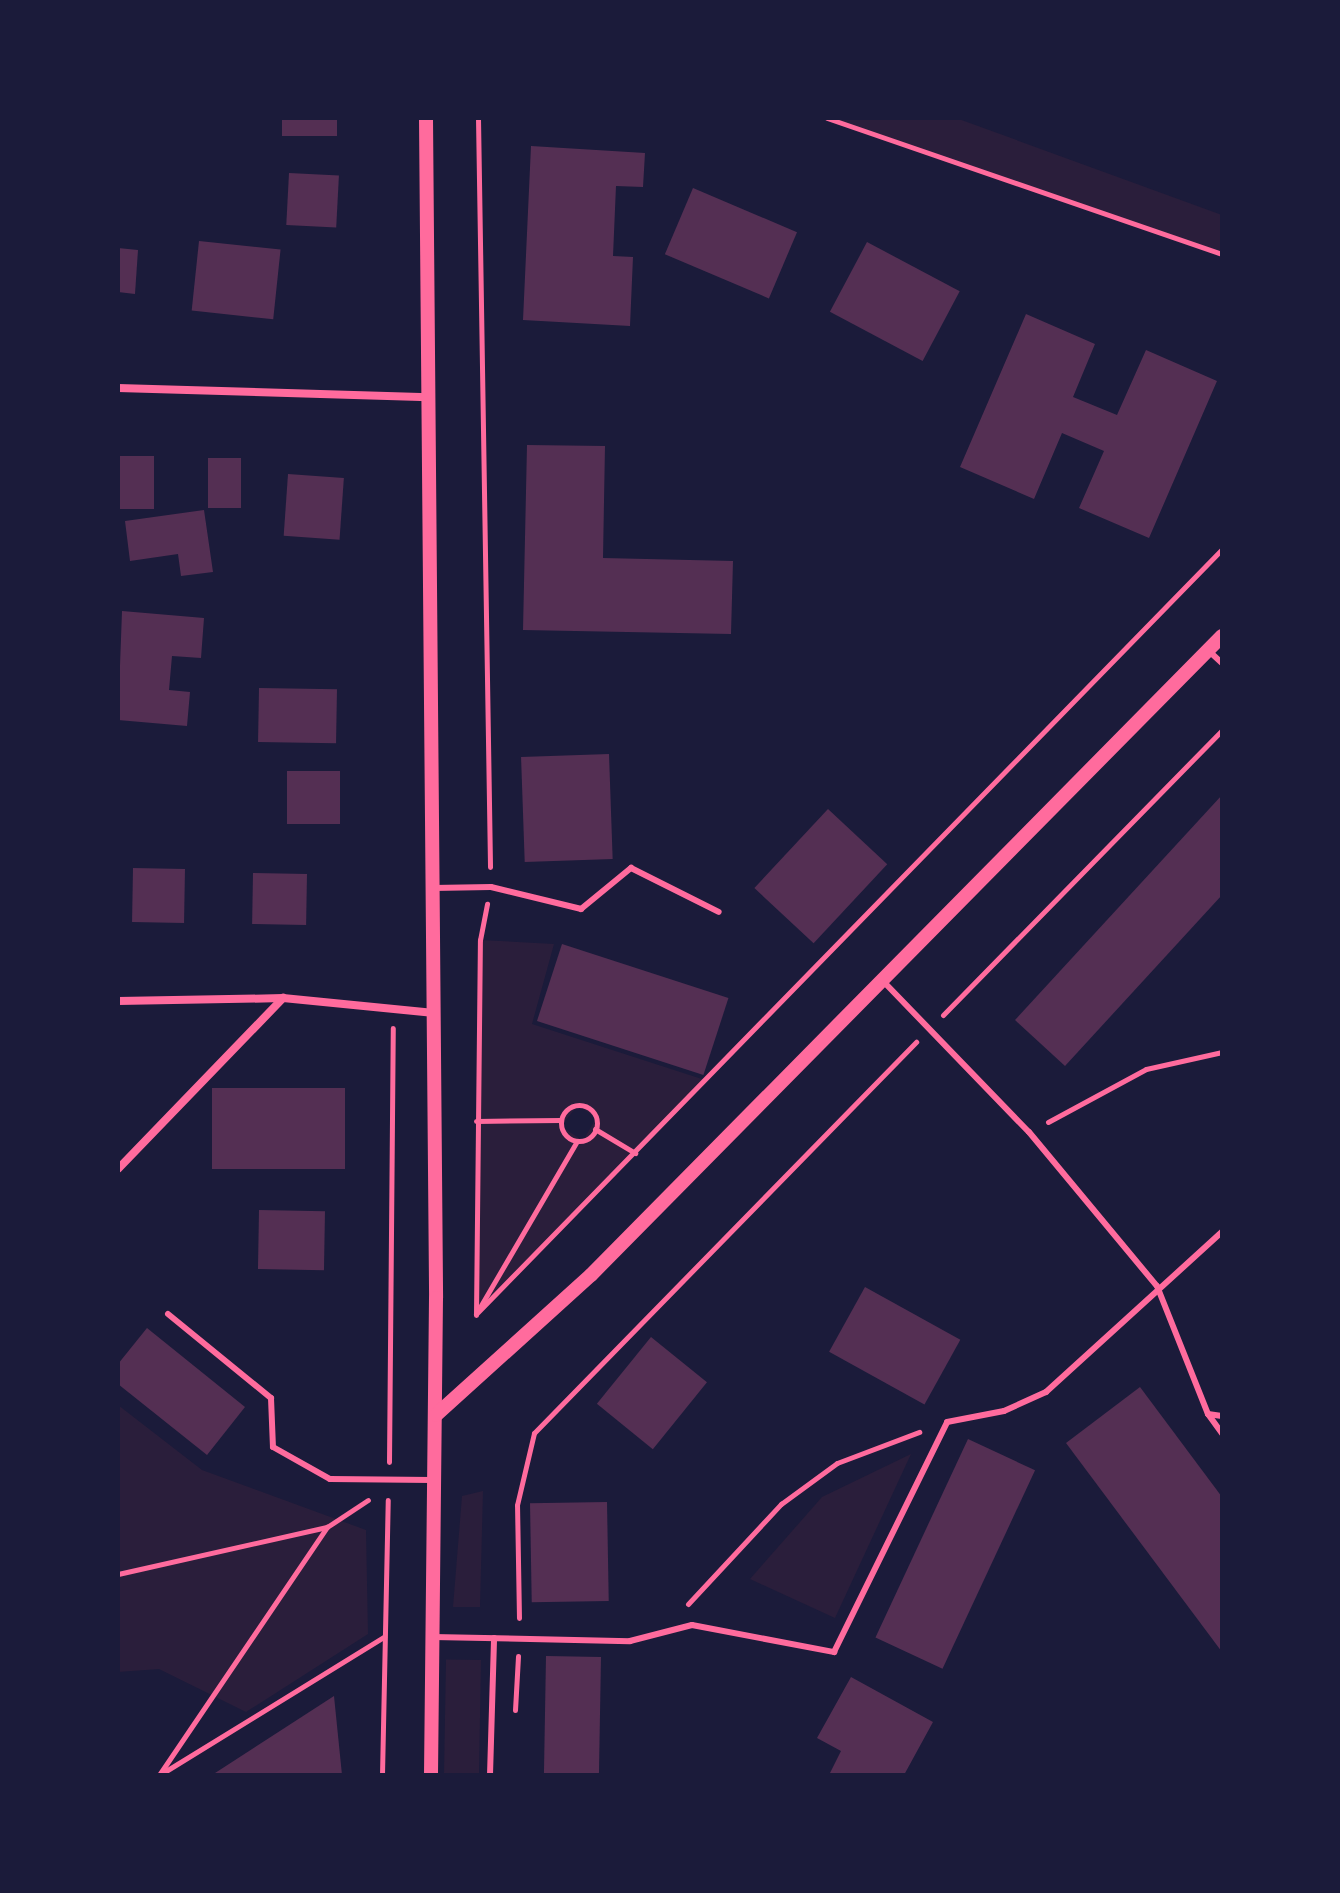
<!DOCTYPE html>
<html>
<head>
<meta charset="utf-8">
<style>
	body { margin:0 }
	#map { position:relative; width:1340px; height:1893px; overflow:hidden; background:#1b1b3a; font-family:Roboto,sans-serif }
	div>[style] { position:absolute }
	.green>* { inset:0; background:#2a1e3b; transform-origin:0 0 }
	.building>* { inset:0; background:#542f53; transform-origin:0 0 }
	.path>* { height:5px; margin:-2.5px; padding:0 2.5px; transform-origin:2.5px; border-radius:2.5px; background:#ff6b9d }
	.path>.ring { margin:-2.5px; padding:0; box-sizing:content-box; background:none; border:5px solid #ff6b9d; border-radius:50% }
	.service>* { height:6px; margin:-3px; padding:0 3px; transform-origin:3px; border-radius:3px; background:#ff6b9d }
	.minor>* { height:8px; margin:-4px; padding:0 4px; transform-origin:4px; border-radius:4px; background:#ff6b9d }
	.tertiary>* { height:14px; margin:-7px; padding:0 7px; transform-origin:7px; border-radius:7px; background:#ff6b9d }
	span { translate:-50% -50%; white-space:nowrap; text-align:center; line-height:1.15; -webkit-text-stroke:6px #1b1b3a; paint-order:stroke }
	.frame { position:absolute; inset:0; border:120px solid #1b1b3a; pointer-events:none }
</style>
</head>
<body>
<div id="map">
	<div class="green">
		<i style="clip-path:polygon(827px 118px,956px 118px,1222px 215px,1222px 254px)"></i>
		<i style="clip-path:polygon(evenodd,480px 940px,554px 944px,532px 1024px,708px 1081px,476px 1315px,480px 940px,578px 1105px,596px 1118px,583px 1141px,561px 1126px,578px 1105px)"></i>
		<i style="clip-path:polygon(118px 1405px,202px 1470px,366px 1530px,368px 1634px,246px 1712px,159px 1669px,118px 1672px)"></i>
		<i style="clip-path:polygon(911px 1454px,835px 1618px,750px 1579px,822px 1497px)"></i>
		<i style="clip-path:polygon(483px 1491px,480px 1607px,453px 1607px,462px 1496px)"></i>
		<i style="left:481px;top:1660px;width:115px;height:35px;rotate:91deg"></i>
	</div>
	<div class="building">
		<i style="left:282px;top:118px;width:55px;height:18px"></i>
		<i style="clip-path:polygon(531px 146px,645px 153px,643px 187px,616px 186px,613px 256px,633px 257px,630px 326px,523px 320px)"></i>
		<i style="left:289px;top:173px;width:50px;height:52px;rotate:3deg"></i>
		<i style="left:693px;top:188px;width:113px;height:72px;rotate:23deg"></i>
		<i style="left:199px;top:241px;width:82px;height:70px;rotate:6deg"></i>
		<i style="left:867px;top:242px;width:105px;height:79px;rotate:28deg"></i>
		<i style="clip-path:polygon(118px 248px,138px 250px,135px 294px,118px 292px)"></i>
		<i style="clip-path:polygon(1026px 314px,1095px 344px,1073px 397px,1117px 415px,1146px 350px,1217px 381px,1149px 538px,1079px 508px,1104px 451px,1062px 433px,1034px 499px,960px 467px)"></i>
		<i style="clip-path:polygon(527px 445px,605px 446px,603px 558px,733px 561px,731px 634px,523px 630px)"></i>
		<i style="left:118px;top:456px;width:36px;height:53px"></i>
		<i style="left:208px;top:458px;width:33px;height:50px"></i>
		<i style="left:288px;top:474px;width:56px;height:62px;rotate:4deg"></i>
		<i style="clip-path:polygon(204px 510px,213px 572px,181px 576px,178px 554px,130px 561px,125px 521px)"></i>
		<i style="clip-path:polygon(122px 611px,204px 618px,201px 658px,172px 656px,169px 690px,190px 692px,187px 726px,118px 720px)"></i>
		<i style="left:259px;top:688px;width:78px;height:54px;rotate:1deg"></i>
		<i style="left:609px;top:754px;width:105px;height:88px;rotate:88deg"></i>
		<i style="left:287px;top:771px;width:53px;height:53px"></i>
		<i style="clip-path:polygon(1222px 795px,1222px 895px,1065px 1066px,1015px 1020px)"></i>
		<i style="left:828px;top:809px;width:81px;height:108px;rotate:43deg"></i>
		<i style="left:133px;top:868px;width:52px;height:54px;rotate:1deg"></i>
		<i style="left:253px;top:873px;width:54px;height:51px;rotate:1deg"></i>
		<i style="left:562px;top:944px;width:175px;height:81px;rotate:18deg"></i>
		<i style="left:212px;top:1088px;width:133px;height:81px"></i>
		<i style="left:259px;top:1210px;width:66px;height:59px;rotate:1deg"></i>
		<i style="left:865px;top:1287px;width:109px;height:74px;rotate:29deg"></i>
		<i style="clip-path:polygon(147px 1328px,245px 1407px,207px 1455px,118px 1384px,118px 1364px)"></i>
		<i style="left:651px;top:1337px;width:72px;height:86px;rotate:39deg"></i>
		<i style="clip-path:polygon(1140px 1387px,1222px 1497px,1222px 1652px,1066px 1443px)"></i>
		<i style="left:968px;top:1439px;width:74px;height:219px;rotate:25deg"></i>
		<i style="left:607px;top:1502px;width:99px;height:77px;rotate:89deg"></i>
		<i style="left:546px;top:1656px;width:55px;height:119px;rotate:1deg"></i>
		<i style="clip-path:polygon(851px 1677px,933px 1722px,904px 1775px,829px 1775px,841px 1751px,817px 1738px)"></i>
		<i style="clip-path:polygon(334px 1696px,342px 1775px,212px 1775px)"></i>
	</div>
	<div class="path">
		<i style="left:478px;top:118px;width:749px;rotate:89.08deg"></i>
		<i style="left:827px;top:118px;width:418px;rotate:19deg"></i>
		<i style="left:943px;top:1015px;width:399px;rotate:-45.6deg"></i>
		<i class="ring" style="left:561px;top:1105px;width:31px;height:31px"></i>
		<i style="left:476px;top:1121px;width:85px;rotate:-0.7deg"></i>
		<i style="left:1048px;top:1122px;width:111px;rotate:-28.4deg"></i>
		<i style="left:1146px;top:1069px;width:78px;rotate:-12.6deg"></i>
		<i style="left:595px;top:1129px;width:47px;rotate:31deg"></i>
		<i style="left:480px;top:1307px;width:192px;rotate:-59.7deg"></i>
		<i style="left:476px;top:1314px;width:1069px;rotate:-45.72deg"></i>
		<i style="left:476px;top:1315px;width:375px;rotate:-89.4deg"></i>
		<i style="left:480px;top:940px;width:37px;rotate:-79deg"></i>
		<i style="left:389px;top:1462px;width:434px;rotate:-89.5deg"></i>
		<i style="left:118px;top:1574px;width:214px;rotate:-12.7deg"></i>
		<i style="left:327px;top:1527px;width:49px;rotate:-33.4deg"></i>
		<i style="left:688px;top:1604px;width:137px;rotate:-47.1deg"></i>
		<i style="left:781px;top:1504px;width:69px;rotate:-36.2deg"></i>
		<i style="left:837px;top:1463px;width:88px;rotate:-20.7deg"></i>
		<i style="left:519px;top:1618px;width:113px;rotate:-91deg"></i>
		<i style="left:517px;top:1505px;width:74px;rotate:-76.7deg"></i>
		<i style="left:534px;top:1433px;width:547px;rotate:-45.67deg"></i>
		<i style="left:515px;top:1710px;width:54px;rotate:-86.8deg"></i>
		<i style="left:161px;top:1774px;width:262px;rotate:-31.6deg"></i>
		<i style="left:159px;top:1775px;width:300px;rotate:-55.9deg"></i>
		<i style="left:382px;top:1775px;width:275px;rotate:-88.8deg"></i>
	</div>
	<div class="service">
		<i style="left:1210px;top:652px;width:16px;rotate:43deg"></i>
		<i style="left:433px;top:888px;width:58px;rotate:-1deg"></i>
		<i style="left:491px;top:887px;width:93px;rotate:13.7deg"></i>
		<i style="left:581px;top:909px;width:65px;rotate:-39.4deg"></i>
		<i style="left:631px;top:868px;width:98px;rotate:26.6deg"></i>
		<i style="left:882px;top:980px;width:211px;rotate:46deg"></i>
		<i style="left:1029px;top:1132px;width:200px;rotate:50.3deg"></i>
		<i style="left:1157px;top:1286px;width:138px;rotate:68.3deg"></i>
		<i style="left:1208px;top:1414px;width:14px;rotate:8deg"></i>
		<i style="left:168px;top:1314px;width:133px;rotate:39.2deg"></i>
		<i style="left:271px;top:1398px;width:49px;rotate:87.7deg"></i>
		<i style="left:273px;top:1447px;width:65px;rotate:29.3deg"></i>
		<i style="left:330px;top:1479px;width:102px;rotate:0.6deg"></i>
		<i style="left:1208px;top:1414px;width:24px;rotate:54deg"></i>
		<i style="left:433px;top:1637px;width:197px;rotate:1.2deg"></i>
		<i style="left:630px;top:1641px;width:64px;rotate:-14.5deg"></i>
		<i style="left:692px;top:1625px;width:145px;rotate:10.8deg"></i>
		<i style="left:834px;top:1652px;width:256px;rotate:-63.8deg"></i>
		<i style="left:947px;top:1422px;width:58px;rotate:-10.9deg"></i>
		<i style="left:1004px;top:1411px;width:46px;rotate:-24.3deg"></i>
		<i style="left:1046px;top:1392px;width:238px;rotate:-42.3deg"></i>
		<i style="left:490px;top:1775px;width:137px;rotate:-88.3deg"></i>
	</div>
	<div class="minor">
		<i style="left:118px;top:388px;width:311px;rotate:1.7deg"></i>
		<i style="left:118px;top:1001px;width:165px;rotate:-1deg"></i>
		<i style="left:283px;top:998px;width:152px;rotate:5.7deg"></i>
		<i style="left:118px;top:1169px;width:238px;rotate:-46deg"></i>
	</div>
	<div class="tertiary">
		<i style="left:426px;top:118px;width:1180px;rotate:89.51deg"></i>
		<i style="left:436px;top:1298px;width:477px;rotate:90.6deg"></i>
		<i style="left:436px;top:1415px;width:209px;rotate:-42.1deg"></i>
		<i style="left:591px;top:1275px;width:898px;rotate:-45.36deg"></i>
	</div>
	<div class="frame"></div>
</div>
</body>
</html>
